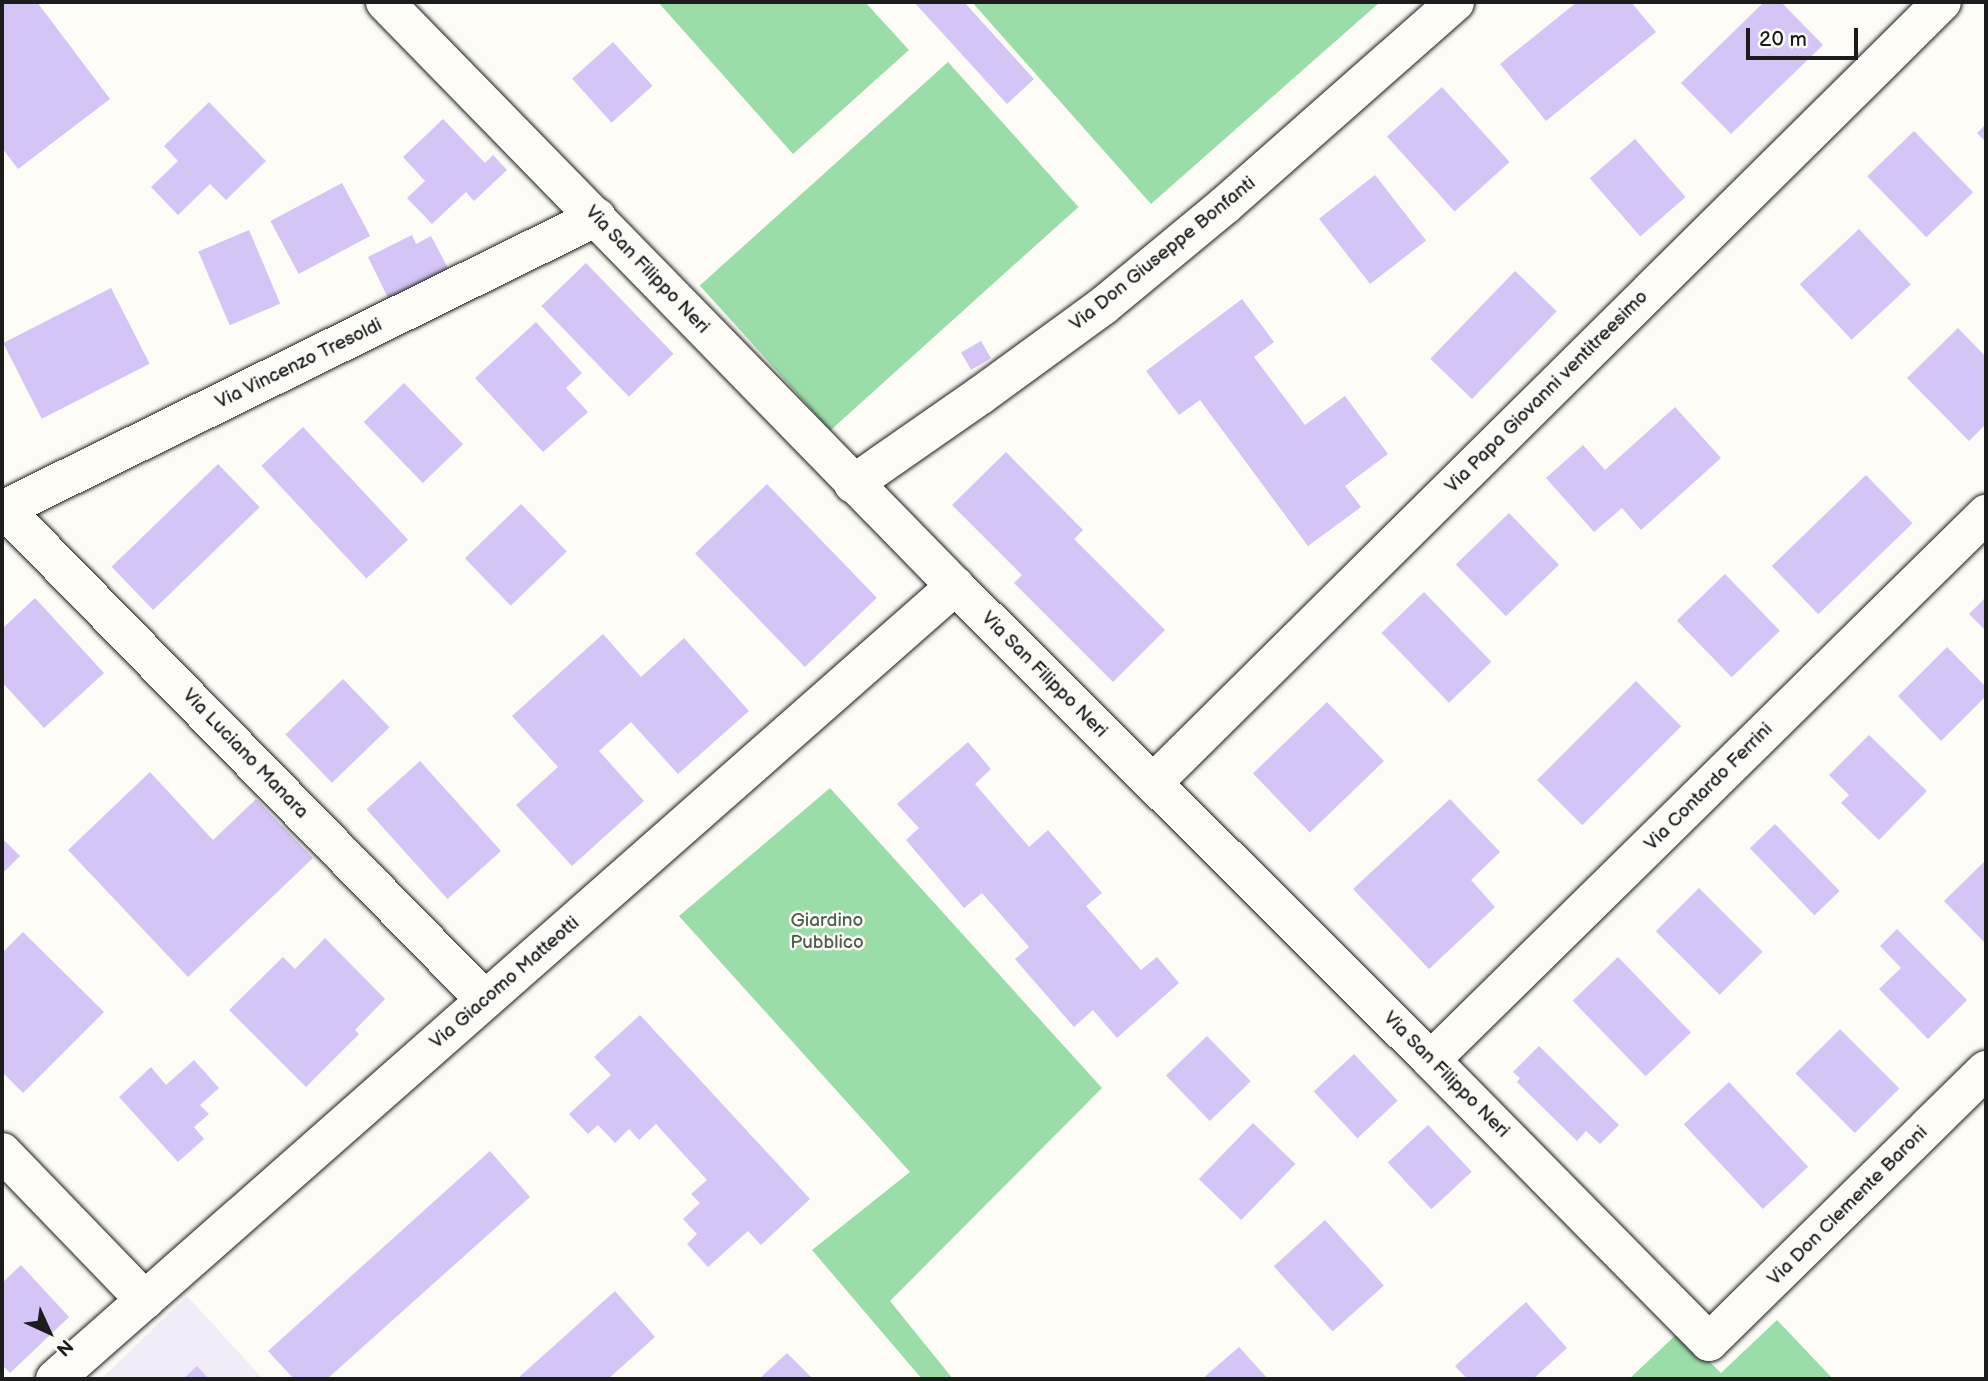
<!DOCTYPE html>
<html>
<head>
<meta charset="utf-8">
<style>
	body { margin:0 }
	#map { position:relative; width:1988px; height:1381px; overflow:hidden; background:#fdfcf7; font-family:"Balsamiq Sans",sans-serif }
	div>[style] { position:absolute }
	.built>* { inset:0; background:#f1ecf7 }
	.green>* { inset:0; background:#9bdda8; transform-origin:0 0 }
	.building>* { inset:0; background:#d5c5f7; transform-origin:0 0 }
	.roads { filter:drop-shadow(0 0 2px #1c1c1c) drop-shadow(0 0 2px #1c1c1c) }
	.minor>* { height:38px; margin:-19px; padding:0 19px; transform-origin:19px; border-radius:19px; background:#fdfcf7 }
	span { translate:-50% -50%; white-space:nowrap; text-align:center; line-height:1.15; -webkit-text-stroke:5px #fdfcf7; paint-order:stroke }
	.street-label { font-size:19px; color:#1c1c1c }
	.park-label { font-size:19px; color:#48604d }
	.frame { position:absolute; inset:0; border:4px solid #1c1c1c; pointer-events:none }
	.north { position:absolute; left:14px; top:1297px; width:70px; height:70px; -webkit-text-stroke:5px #fdfcf7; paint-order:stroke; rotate:135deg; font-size:19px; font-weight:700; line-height:28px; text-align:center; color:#1c1c1c }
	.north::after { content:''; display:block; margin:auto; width:24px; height:32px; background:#1c1c1c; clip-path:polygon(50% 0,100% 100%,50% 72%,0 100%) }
	.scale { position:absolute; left:1746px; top:28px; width:112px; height:32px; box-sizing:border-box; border:4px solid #1c1c1c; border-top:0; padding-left:9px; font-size:21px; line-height:24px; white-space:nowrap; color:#1c1c1c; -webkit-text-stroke:5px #fdfcf7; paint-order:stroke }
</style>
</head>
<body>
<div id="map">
	<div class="built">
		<i style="clip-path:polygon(187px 1296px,263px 1379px,101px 1379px)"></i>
	</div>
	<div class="green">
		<i style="clip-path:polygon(658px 2px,865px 2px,909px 50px,793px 154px)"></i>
		<i style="clip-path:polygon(972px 2px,1380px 2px,1151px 204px)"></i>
		<i style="left:948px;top:62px;width:195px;height:334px;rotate:48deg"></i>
		<i style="clip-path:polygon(830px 788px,1102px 1088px,890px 1301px,953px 1379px,922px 1379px,812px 1250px,910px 1172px,679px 916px)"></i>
		<i style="clip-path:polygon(1777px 1320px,1833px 1379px,1629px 1379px,1679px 1332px,1721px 1373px)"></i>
	</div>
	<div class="building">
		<i style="clip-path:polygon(2px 2px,37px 2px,110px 99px,18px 169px,2px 148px)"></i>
		<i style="clip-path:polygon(914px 2px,964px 2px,1034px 79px,1007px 104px)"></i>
		<i style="clip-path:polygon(1577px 2px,1631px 2px,1656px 32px,1546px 121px,1500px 64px)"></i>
		<i style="clip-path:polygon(1764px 2px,1781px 2px,1823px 45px,1731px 134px,1681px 83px)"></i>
		<i style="left:613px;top:42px;width:59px;height:55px;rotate:48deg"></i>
		<i style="left:1442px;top:87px;width:101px;height:74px;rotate:48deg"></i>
		<i style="clip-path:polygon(209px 102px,266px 161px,226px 200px,210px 184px,178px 215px,151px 187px,178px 161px,164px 146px)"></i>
		<i style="clip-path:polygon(443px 119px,485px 163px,493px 155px,507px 170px,474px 201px,466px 192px,432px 224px,407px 198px,425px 181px,403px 157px)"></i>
		<i style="clip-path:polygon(1986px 124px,1986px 142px,1977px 133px)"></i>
		<i style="left:1914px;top:131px;width:85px;height:65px;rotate:46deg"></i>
		<i style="left:1635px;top:139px;width:77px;height:60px;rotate:49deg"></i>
		<i style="left:1375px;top:175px;width:83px;height:71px;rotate:52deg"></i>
		<i style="left:342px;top:183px;width:60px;height:81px;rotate:62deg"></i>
		<i style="left:1859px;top:229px;width:76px;height:81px;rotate:47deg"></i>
		<i style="left:249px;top:230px;width:80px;height:55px;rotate:67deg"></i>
		<i style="clip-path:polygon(412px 235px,416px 244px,431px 236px,450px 272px,390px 302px,368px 257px)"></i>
		<i style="left:586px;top:263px;width:126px;height:62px;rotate:46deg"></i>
		<i style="left:1515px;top:271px;width:58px;height:122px;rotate:44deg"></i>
		<i style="left:111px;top:288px;width:85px;height:121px;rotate:63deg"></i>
		<i style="clip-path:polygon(1242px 299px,1274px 342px,1254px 357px,1305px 425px,1345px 396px,1388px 454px,1345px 486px,1361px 507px,1308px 546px,1200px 400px,1179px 415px,1146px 371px)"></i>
		<i style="clip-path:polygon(536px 322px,582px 373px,566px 388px,588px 412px,543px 452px,475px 378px)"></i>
		<i style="clip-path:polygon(1958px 328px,1986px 357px,1986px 424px,1969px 441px,1907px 378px)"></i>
		<i style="left:981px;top:341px;width:20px;height:23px;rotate:60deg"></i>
		<i style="left:404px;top:383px;width:85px;height:56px;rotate:46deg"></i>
		<i style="clip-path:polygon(1675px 407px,1721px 458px,1641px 530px,1622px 508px,1594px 532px,1546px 478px,1583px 445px,1605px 470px)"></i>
		<i style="left:303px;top:427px;width:154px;height:57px;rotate:47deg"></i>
		<i style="clip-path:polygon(1006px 452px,1083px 530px,1074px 539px,1165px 630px,1113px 682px,1014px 583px,1022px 575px,952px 505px)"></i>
		<i style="left:218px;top:464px;width:60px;height:148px;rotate:46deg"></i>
		<i style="left:1866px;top:475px;width:67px;height:131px;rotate:46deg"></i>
		<i style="left:767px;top:484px;width:158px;height:100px;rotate:46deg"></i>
		<i style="left:521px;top:504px;width:66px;height:78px;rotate:46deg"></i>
		<i style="left:1509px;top:513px;width:72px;height:74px;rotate:46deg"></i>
		<i style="left:1725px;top:574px;width:79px;height:67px;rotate:46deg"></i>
		<i style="left:1424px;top:592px;width:97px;height:59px;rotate:46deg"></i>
		<i style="clip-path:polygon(1986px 597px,1986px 631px,1969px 614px)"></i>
		<i style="clip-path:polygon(35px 598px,104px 673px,44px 728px,2px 682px,2px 629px)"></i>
		<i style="clip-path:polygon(603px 634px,641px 677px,684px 638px,749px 711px,678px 774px,631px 722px,599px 751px,644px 801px,572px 866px,516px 805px,558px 767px,512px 716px)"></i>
		<i style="clip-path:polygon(1947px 647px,1986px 687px,1986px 696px,1941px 741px,1898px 696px)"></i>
		<i style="left:343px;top:679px;width:67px;height:80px;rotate:46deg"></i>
		<i style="left:1636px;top:681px;width:64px;height:140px;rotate:45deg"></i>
		<i style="left:1327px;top:702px;width:82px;height:103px;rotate:46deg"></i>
		<i style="clip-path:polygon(1869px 735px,1927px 791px,1879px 840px,1841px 803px,1849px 795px,1829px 775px)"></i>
		<i style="clip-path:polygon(968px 742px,991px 769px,975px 784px,1029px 847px,1048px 830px,1102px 893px,1086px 906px,1141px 970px,1157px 957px,1179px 983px,1117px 1038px,1093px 1010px,1074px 1027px,1015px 959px,1029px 947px,982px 893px,964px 908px,906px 840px,919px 828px,897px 804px)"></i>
		<i style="left:420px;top:761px;width:121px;height:72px;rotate:48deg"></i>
		<i style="clip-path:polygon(150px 772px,213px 840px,256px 799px,313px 858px,188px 977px,68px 850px)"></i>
		<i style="clip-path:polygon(1450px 799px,1500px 852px,1471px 880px,1495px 907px,1429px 969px,1353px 889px)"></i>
		<i style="left:1775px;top:824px;width:93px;height:35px;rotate:46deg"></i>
		<i style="clip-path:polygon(2px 838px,20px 856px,2px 874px)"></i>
		<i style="clip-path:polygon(1986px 860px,1986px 944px,1944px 901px)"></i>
		<i style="left:1699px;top:888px;width:90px;height:61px;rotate:45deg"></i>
		<i style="clip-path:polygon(1897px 929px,1967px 1000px,1928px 1039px,1879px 989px,1901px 968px,1880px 946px)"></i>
		<i style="clip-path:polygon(23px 932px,104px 1012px,23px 1093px,2px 1072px,2px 953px)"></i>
		<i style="clip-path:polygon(325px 938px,385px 999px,355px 1030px,359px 1034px,306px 1087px,229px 1010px,283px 957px,295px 969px)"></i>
		<i style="left:1618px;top:957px;width:105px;height:63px;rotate:46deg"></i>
		<i style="clip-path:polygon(640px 1015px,810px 1199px,761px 1245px,748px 1231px,708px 1267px,687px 1244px,697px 1234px,683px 1219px,700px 1203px,691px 1194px,707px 1180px,656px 1124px,639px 1140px,629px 1129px,615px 1143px,598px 1125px,588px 1134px,569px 1114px,611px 1075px,594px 1057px)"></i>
		<i style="left:1840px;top:1029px;width:84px;height:63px;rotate:45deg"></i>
		<i style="left:1207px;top:1036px;width:63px;height:57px;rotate:46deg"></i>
		<i style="clip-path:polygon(1539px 1046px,1619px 1125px,1600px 1144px,1586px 1131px,1577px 1141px,1517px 1082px,1520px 1078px,1513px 1072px)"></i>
		<i style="left:1354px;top:1054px;width:64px;height:55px;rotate:47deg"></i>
		<i style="clip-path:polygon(194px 1060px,219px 1088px,200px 1105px,209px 1114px,194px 1127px,204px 1139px,178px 1162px,119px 1097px,151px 1067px,166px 1085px)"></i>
		<i style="left:1729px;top:1082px;width:116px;height:62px;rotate:47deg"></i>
		<i style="left:1253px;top:1123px;width:59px;height:78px;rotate:44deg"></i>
		<i style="left:1428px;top:1125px;width:64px;height:55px;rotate:47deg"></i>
		<i style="clip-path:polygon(490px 1151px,530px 1197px,327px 1379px,294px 1379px,268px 1351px)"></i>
		<i style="left:1325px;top:1220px;width:88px;height:69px;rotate:48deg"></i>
		<i style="clip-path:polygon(21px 1265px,69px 1317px,10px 1373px,2px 1365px,2px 1283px)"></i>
		<i style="clip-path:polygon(615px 1291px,655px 1337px,608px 1379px,517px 1379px)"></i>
		<i style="clip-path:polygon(1526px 1302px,1567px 1348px,1533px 1379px,1467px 1379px,1455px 1366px)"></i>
		<i style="clip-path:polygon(1239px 1347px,1268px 1379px,1202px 1379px)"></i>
		<i style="clip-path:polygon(787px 1353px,813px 1379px,759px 1379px)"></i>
		<i style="clip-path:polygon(197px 1366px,209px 1379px,183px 1379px)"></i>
	</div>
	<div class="roads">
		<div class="minor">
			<i style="left:385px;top:2px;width:816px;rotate:45.7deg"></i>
			<i style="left:955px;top:586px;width:672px;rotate:44.88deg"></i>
			<i style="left:1431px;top:1060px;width:396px;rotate:45.4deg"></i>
			<i style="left:1709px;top:1342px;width:388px;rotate:-44.5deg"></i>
			<i style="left:853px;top:484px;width:156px;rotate:-34.8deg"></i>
			<i style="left:981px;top:395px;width:151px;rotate:-36.1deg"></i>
			<i style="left:1103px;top:306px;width:157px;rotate:-39.6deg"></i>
			<i style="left:1224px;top:206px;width:308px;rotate:-41.4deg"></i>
			<i style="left:4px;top:509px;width:687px;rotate:45.59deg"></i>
			<i style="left:2px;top:510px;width:663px;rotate:-26.22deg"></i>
			<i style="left:1153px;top:783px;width:1110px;rotate:-44.71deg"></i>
			<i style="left:1431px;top:1060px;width:779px;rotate:-44.53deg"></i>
			<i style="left:2px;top:1152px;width:206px;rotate:46deg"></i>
			<i style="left:55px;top:1379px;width:1200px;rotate:-41.38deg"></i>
		</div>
	</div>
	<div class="street-label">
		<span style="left:1163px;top:254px;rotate:-39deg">Via Don Giuseppe Bonfanti</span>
		<span style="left:647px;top:270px;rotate:46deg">Via San Filippo Neri</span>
		<span style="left:299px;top:364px;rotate:-26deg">Via Vincenzo Tresoldi</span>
		<span style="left:1547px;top:392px;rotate:-45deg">Via Papa Giovanni ventitreesimo</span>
		<span style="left:1044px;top:675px;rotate:45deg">Via San Filippo Neri</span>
		<span style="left:245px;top:754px;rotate:46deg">Via Luciano Manara</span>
		<span style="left:1709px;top:787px;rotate:-45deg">Via Contardo Ferrini</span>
		<span style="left:505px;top:983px;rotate:-41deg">Via Giacomo Matteotti</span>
		<span style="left:1446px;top:1075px;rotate:45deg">Via San Filippo Neri</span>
		<span style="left:1848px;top:1206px;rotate:-45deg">Via Don Clemente Baroni</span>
	</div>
	<div class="park-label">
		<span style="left:827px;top:932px">Giardino<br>Pubblico</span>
	</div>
	<div class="frame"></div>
	<div class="north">N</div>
	<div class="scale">20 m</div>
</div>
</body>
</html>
